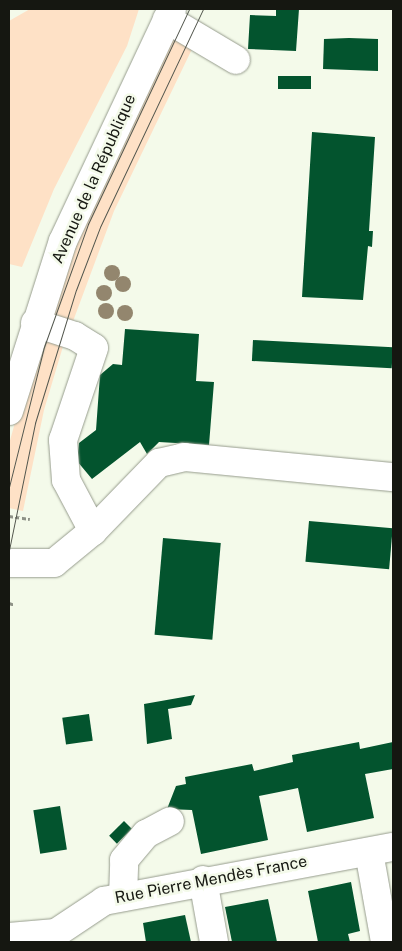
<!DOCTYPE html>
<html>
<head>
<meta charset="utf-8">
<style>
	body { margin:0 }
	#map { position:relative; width:402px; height:951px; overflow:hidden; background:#f4faea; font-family:"Public Sans",sans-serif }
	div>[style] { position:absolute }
	.green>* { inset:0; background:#fee1c6 }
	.building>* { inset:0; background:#03542e; transform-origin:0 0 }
	.path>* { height:3px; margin-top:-1.5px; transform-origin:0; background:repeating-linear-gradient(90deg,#8e9287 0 4px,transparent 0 6.5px) }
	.roads { filter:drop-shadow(0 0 1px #969c8d) drop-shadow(0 0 1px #969c8d) }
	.minor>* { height:28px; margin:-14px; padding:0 14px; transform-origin:14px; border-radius:14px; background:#fff }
	.tram>* { height:1px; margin:-0.5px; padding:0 0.5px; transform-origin:0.5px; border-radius:0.5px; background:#52564d }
	.trees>* { width:16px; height:16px; margin:-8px; border-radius:50%; background:#93866e }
	span { translate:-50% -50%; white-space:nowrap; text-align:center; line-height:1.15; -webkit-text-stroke:5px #f4faea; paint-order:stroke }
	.street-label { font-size:16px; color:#151711 }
	.frame { position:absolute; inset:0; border:10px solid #151711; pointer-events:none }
</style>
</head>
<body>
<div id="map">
	<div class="green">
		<i style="clip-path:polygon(30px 9px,139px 9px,127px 46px,54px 189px,22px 267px,9px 264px,9px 21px)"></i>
		<i style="clip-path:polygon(170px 33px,193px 47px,114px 211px,72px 324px,46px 315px,78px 220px)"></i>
		<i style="clip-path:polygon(39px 337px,64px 343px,44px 410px,23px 511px,9px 508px,9px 444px)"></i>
	</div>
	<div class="building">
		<i style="clip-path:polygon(276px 9px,299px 9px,296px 51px,248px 49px,250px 15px,276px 16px)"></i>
		<i style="clip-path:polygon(349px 38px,378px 39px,378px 71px,323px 69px,324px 39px)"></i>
		<i style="left:278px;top:76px;width:33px;height:13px"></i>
		<i style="clip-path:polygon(312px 132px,375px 137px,369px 231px,373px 231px,372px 247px,368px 246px,363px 300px,302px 297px)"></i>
		<i style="clip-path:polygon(125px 329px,199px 334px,196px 381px,214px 382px,209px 445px,159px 442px,147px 454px,140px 442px,92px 479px,77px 461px,79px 443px,96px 430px,100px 375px,113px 364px,122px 365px)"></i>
		<i style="left:253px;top:340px;width:140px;height:21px;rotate:3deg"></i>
		<i style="left:309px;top:521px;width:84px;height:41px;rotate:5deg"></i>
		<i style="left:163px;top:538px;width:58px;height:97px;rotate:5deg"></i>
		<i style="clip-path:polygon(195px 695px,191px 705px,168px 709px,172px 739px,147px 744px,144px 704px)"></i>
		<i style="left:89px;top:714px;width:27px;height:27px;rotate:82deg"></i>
		<i style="clip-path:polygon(359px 742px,360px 749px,393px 742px,393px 769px,365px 774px,374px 818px,307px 832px,298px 788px,279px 792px,259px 796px,268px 840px,201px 854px,192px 810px,167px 809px,176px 786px,186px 784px,185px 777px,252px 764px,254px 771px,293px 762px,292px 755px)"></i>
		<i style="left:60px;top:806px;width:44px;height:27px;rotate:81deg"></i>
		<i style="left:124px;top:821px;width:11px;height:21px;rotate:45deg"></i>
		<i style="clip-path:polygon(351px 882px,360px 931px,348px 934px,350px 942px,318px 942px,308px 891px)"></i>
		<i style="clip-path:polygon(268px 899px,277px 942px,232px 942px,225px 907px)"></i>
		<i style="clip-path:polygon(185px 915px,191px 942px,146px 942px,143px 923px)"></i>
	</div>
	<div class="path">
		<i style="left:9px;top:516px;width:21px;rotate:8deg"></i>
		<i style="left:9px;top:603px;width:6px;rotate:18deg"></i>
	</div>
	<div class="roads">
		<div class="minor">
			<i style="left:167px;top:19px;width:80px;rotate:30.7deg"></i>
			<i style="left:35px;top:323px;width:42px;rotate:18deg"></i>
			<i style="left:75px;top:336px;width:22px;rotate:32deg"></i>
			<i style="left:94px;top:348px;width:97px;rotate:108.6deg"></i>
			<i style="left:63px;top:440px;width:40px;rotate:85.7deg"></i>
			<i style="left:66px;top:480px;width:58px;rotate:62.1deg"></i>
			<i style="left:9px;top:411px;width:178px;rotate:-72.4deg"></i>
			<i style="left:63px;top:241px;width:256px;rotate:-64.8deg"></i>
			<i style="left:9px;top:563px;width:45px"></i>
			<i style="left:54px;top:563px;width:50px;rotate:-39.4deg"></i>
			<i style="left:93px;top:531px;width:95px;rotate:-45.9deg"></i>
			<i style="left:159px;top:463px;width:26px;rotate:-13deg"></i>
			<i style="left:184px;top:457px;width:210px;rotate:5.5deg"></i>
			<i style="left:369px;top:852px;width:91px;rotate:79.9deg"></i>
			<i style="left:203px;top:880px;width:63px;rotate:79.9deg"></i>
			<i style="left:123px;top:897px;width:37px;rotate:-88deg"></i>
			<i style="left:124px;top:860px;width:34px;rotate:-50deg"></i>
			<i style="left:146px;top:834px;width:27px;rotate:-28deg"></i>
			<i style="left:9px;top:937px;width:47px;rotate:-4.9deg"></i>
			<i style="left:56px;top:933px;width:58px;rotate:-33.7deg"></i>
			<i style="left:104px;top:901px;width:294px;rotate:-10.6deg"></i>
		</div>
	</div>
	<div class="tram">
		<i style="left:9px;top:487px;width:144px;rotate:-76deg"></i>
		<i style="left:44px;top:347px;width:131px;rotate:-70.3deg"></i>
		<i style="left:88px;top:224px;width:238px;rotate:-64.8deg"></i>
		<i style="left:9px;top:550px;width:130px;rotate:-78.4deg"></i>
		<i style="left:35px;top:423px;width:139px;rotate:-72.9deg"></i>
		<i style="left:76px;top:290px;width:67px;rotate:-69.1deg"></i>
		<i style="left:100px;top:227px;width:241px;rotate:-64.7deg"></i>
	</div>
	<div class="trees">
		<i style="left:112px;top:273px"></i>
		<i style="left:123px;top:284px"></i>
		<i style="left:104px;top:293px"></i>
		<i style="left:106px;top:311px"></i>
		<i style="left:125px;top:313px"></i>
	</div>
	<div class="street-label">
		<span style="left:94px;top:179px;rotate:-66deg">Avenue de la République</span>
		<span style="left:211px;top:880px;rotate:-11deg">Rue Pierre Mendès France</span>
	</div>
	<div class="frame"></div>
</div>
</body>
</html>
